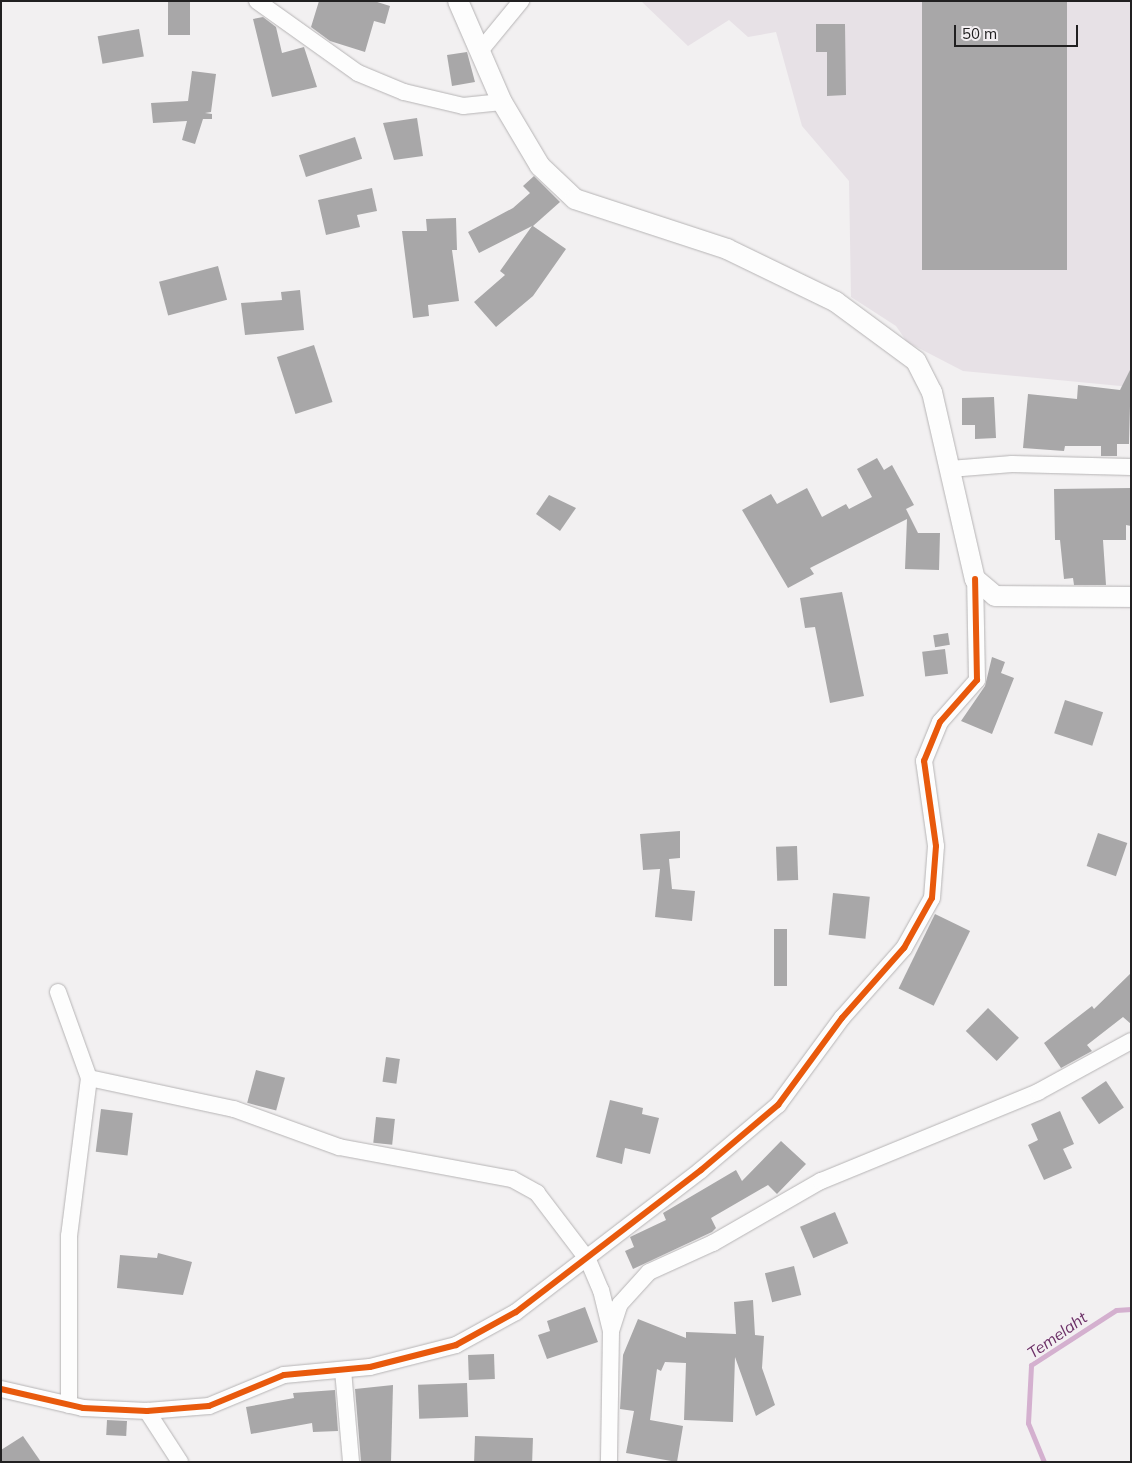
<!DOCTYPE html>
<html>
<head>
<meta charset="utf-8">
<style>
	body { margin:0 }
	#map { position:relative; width:1132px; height:1463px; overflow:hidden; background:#f2f0f1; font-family:Mulish,sans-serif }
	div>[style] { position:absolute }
	.built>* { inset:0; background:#e7e1e6 }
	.stream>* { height:5px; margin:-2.5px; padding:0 2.5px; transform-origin:2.5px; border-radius:2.5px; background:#d4b0cf }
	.building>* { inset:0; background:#a8a7a8; transform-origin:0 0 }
	.roads { filter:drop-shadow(0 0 1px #b6b4b5) drop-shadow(0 0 1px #b6b4b5) }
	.minor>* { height:16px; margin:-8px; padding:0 8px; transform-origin:8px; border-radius:8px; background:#fdfdfd }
	.tertiary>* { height:20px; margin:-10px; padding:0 10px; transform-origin:10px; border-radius:10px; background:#fdfdfd }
	.cycleway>* { height:6px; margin:-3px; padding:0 3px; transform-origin:3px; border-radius:3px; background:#e8590c }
	span { translate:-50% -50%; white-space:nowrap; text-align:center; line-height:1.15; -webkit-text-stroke:4.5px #f3eff2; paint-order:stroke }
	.water-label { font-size:16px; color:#6b2f66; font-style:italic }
	.frame { position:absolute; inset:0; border:2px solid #212021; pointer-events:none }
	.scale { position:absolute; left:954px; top:25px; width:124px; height:22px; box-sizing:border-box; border:2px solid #212021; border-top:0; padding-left:6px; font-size:15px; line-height:18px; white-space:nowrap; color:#212021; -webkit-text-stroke:4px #f3eff2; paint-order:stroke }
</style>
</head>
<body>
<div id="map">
	<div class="built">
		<i style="clip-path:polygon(641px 1px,1131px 1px,1131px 387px,963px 371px,907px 342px,896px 326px,851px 297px,849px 181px,802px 126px,776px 32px,748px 37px,729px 20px,688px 46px)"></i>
	</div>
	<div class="stream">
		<i style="left:1044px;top:1462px;width:42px;rotate:-112.3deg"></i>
		<i style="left:1028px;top:1423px;width:58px;rotate:-87deg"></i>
		<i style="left:1031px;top:1365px;width:101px;rotate:-32.9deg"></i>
		<i style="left:1116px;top:1310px;width:15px;rotate:-4deg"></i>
	</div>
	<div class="building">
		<i style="left:168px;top:1px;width:22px;height:34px"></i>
		<i style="clip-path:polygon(319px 1px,374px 1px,390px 6px,385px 24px,374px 21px,365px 52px,330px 41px,311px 27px)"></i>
		<i style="left:922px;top:1px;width:145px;height:269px"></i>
		<i style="clip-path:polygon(263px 17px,276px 27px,282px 53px,304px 47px,317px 87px,272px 97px,253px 19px)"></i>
		<i style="clip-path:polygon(816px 24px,845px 24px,846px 95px,827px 96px,827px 52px,816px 52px)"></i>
		<i style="left:139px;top:29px;width:28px;height:42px;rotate:80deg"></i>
		<i style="clip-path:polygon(467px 52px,475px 82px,452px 86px,447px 55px)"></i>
		<i style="clip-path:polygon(192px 71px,216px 74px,211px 112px,205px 113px,212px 114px,212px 119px,203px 119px,195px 144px,182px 140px,187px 121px,153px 123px,151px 103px,188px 101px)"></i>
		<i style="clip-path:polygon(417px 118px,423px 156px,394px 160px,383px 123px)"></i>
		<i style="left:355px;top:137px;width:23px;height:59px;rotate:72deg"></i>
		<i style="clip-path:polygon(534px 176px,560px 202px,533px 226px,566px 249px,533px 296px,496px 327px,474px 302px,505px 275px,500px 271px,532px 226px,479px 253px,468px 232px,513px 208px,530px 193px,523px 186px)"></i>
		<i style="clip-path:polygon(372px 188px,377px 211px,357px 215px,360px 227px,326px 235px,318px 200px)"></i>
		<i style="clip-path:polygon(456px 218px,457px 250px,452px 250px,459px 301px,428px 305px,429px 316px,413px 318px,402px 231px,427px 231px,426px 219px)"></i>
		<i style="left:218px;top:266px;width:35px;height:61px;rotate:75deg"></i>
		<i style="clip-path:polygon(300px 290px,304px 330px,245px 335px,241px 303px,282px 300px,281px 292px)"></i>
		<i style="left:314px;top:345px;width:60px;height:39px;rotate:72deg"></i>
		<i style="clip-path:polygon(1131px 368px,1129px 444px,1117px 444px,1117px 456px,1101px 456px,1101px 446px,1065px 446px,1064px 451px,1023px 448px,1028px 394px,1077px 399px,1078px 385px,1120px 390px)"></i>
		<i style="clip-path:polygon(994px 397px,996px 438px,975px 439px,975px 425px,962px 425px,962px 398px)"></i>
		<i style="clip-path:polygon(877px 458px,884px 470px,892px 465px,914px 505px,906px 509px,918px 533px,940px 533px,939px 570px,905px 569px,907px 519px,810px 568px,814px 574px,788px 588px,742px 510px,771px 494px,777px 504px,807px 488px,822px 517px,846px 504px,849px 509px,872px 497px,857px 469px)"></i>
		<i style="clip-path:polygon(1131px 488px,1131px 526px,1126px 525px,1126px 540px,1103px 540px,1106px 585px,1074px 585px,1073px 578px,1064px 579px,1060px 540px,1055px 540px,1054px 489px)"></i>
		<i style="clip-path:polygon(549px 495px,576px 508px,560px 531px,536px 514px)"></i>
		<i style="clip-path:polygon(842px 592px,864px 696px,830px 703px,815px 627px,805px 628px,800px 598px)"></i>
		<i style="left:948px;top:633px;width:12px;height:15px;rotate:81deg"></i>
		<i style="left:945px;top:649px;width:25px;height:23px;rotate:83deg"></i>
		<i style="clip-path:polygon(992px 657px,1005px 662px,1001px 673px,1014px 678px,992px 734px,961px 721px,985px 686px)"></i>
		<i style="left:1065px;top:700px;width:40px;height:35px;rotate:18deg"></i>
		<i style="clip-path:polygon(680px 831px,680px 858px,669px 859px,672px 889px,695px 891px,692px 921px,655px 917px,660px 869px,643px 870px,640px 834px)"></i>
		<i style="left:1098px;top:833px;width:31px;height:35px;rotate:19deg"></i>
		<i style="left:797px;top:846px;width:34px;height:21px;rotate:88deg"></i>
		<i style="left:833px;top:893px;width:37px;height:42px;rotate:6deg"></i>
		<i style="left:935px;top:914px;width:39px;height:83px;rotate:26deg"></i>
		<i style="left:774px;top:929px;width:13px;height:57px"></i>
		<i style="clip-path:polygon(1131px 973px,1131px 1024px,1123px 1017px,1087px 1045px,1092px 1051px,1061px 1068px,1044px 1043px,1092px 1006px,1094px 1009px)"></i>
		<i style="left:988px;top:1008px;width:43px;height:32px;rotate:44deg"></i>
		<i style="left:386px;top:1057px;width:14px;height:25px;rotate:8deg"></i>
		<i style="left:256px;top:1070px;width:30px;height:34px;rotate:15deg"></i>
		<i style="left:1106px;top:1081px;width:32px;height:30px;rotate:56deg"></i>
		<i style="clip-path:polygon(610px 1100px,643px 1108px,642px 1114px,659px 1118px,650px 1154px,625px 1148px,622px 1164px,596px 1157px)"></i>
		<i style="left:101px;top:1109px;width:32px;height:43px;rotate:7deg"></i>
		<i style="clip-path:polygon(1060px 1111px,1074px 1144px,1063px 1149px,1072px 1168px,1044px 1180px,1028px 1145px,1038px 1140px,1031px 1124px)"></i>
		<i style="left:376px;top:1117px;width:19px;height:26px;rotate:6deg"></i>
		<i style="clip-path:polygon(781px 1141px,806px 1164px,777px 1194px,768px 1185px,711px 1218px,716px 1228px,712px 1232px,633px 1269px,625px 1251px,634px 1247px,630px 1237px,666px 1220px,663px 1213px,736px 1170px,742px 1181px)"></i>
		<i style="left:835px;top:1212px;width:34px;height:38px;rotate:67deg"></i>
		<i style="clip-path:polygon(158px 1253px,192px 1262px,183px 1295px,117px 1288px,120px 1255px,157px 1258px)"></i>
		<i style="left:794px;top:1266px;width:30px;height:30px;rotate:76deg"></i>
		<i style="clip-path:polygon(753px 1300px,755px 1335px,764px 1336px,762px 1368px,775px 1405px,756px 1416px,735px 1357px,733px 1422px,684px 1420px,686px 1363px,665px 1362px,661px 1371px,657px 1369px,650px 1420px,683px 1426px,677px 1462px,626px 1453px,634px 1411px,620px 1409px,623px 1355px,638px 1319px,686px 1338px,686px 1332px,736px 1334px,734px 1302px)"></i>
		<i style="clip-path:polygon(585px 1307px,598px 1342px,547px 1359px,538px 1335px,550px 1331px,547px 1321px)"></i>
		<i style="left:494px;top:1354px;width:25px;height:26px;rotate:88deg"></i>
		<i style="left:467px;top:1383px;width:34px;height:49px;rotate:88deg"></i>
		<i style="clip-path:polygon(393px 1385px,391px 1462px,361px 1461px,355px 1389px)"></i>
		<i style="clip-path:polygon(335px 1390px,338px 1431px,313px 1432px,312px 1423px,251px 1434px,246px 1407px,294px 1398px,293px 1393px)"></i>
		<i style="left:107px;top:1420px;width:20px;height:15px;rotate:3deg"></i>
		<i style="clip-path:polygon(23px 1436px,41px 1462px,1px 1462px,1px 1450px)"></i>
		<i style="left:475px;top:1436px;width:58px;height:26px;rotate:2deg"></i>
	</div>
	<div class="roads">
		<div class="minor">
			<i style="left:257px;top:1px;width:124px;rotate:35.5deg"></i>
			<i style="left:358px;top:73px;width:50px;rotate:22.4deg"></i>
			<i style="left:404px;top:92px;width:61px;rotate:13.3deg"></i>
			<i style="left:463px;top:106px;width:39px;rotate:-6deg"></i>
			<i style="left:480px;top:51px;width:65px;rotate:-50.6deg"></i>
			<i style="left:950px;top:469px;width:62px;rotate:-4.6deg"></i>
			<i style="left:1012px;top:464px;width:119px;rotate:1.4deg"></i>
			<i style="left:58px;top:992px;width:91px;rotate:70.2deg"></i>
			<i style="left:89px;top:1078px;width:159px;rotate:97.2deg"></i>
			<i style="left:69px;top:1236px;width:169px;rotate:90deg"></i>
			<i style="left:89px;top:1078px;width:148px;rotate:12.1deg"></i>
			<i style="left:234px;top:1109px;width:112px;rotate:19.9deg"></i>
			<i style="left:339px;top:1147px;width:176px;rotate:10.5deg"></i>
			<i style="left:512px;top:1179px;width:29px;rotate:29deg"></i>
			<i style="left:537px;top:1193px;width:84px;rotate:52.7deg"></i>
			<i style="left:588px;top:1260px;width:33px;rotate:67deg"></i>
			<i style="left:601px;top:1290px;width:42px;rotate:76.3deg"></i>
			<i style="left:611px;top:1331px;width:131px;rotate:90.9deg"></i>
			<i style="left:611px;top:1331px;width:28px;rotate:-72deg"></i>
			<i style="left:620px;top:1304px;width:43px;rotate:-47.8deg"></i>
			<i style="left:649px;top:1272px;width:70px;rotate:-24.4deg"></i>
			<i style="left:713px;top:1243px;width:125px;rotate:-29.9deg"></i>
			<i style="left:821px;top:1181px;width:235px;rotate:-22.3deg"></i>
			<i style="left:1038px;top:1092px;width:106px;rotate:-28.7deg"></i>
			<i style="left:343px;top:1370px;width:92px;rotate:85deg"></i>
			<i style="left:1px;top:1389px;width:84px;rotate:13deg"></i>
			<i style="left:83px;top:1408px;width:64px;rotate:2.7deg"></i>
			<i style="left:147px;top:1411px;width:62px;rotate:-4.6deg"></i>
			<i style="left:209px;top:1406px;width:81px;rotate:-22.5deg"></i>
			<i style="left:284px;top:1375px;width:86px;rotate:-5.3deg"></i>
			<i style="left:370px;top:1367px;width:89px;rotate:-14.3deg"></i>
			<i style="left:456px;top:1345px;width:68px;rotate:-28.8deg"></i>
			<i style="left:516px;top:1312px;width:233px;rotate:-37.5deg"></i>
			<i style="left:701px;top:1170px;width:101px;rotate:-40.2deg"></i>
			<i style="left:778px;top:1105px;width:108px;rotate:-53.7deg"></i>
			<i style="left:842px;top:1018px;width:94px;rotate:-48.5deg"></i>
			<i style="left:904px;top:948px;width:57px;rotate:-60.8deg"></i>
			<i style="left:932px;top:898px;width:52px;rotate:-85.6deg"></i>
			<i style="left:936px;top:846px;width:86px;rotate:-98deg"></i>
			<i style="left:924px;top:761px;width:42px;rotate:-67.7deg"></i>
			<i style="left:940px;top:722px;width:56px;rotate:-48.6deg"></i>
			<i style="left:977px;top:680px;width:101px;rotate:-91.1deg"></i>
			<i style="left:147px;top:1411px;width:61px;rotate:57.1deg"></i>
		</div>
		<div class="tertiary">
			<i style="left:458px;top:1px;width:110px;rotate:66.5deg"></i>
			<i style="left:502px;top:102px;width:74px;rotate:59.3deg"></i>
			<i style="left:540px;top:166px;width:48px;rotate:43.3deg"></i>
			<i style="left:575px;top:199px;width:160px;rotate:18.2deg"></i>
			<i style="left:727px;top:249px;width:121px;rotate:25.9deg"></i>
			<i style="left:836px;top:302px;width:99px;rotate:36.4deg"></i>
			<i style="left:916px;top:361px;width:35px;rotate:63deg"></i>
			<i style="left:932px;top:392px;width:192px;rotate:77.1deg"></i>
			<i style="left:975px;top:579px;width:26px;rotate:40deg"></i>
			<i style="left:995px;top:596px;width:136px;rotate:0.4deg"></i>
		</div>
	</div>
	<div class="cycleway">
		<i style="left:1px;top:1389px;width:84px;rotate:13deg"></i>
		<i style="left:83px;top:1408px;width:64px;rotate:2.7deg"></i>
		<i style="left:147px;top:1411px;width:62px;rotate:-4.6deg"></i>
		<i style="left:209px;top:1406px;width:81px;rotate:-22.5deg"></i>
		<i style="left:284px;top:1375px;width:86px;rotate:-5.3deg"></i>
		<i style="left:370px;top:1367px;width:89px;rotate:-14.3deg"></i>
		<i style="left:456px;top:1345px;width:68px;rotate:-28.8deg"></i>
		<i style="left:516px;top:1312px;width:233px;rotate:-37.5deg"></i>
		<i style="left:701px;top:1170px;width:101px;rotate:-40.2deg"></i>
		<i style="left:778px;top:1105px;width:108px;rotate:-53.7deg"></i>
		<i style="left:842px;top:1018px;width:94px;rotate:-48.5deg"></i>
		<i style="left:904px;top:948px;width:57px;rotate:-60.8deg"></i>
		<i style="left:932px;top:898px;width:52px;rotate:-85.6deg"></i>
		<i style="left:936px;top:846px;width:86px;rotate:-98deg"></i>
		<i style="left:924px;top:761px;width:42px;rotate:-67.7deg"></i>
		<i style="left:940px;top:722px;width:56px;rotate:-48.6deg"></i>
		<i style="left:977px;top:680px;width:101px;rotate:-91.1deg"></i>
	</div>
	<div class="water-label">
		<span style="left:1057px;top:1335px;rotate:-35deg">Temelaht</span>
	</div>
	<div class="frame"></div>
	<div class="scale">50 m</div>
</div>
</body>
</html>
